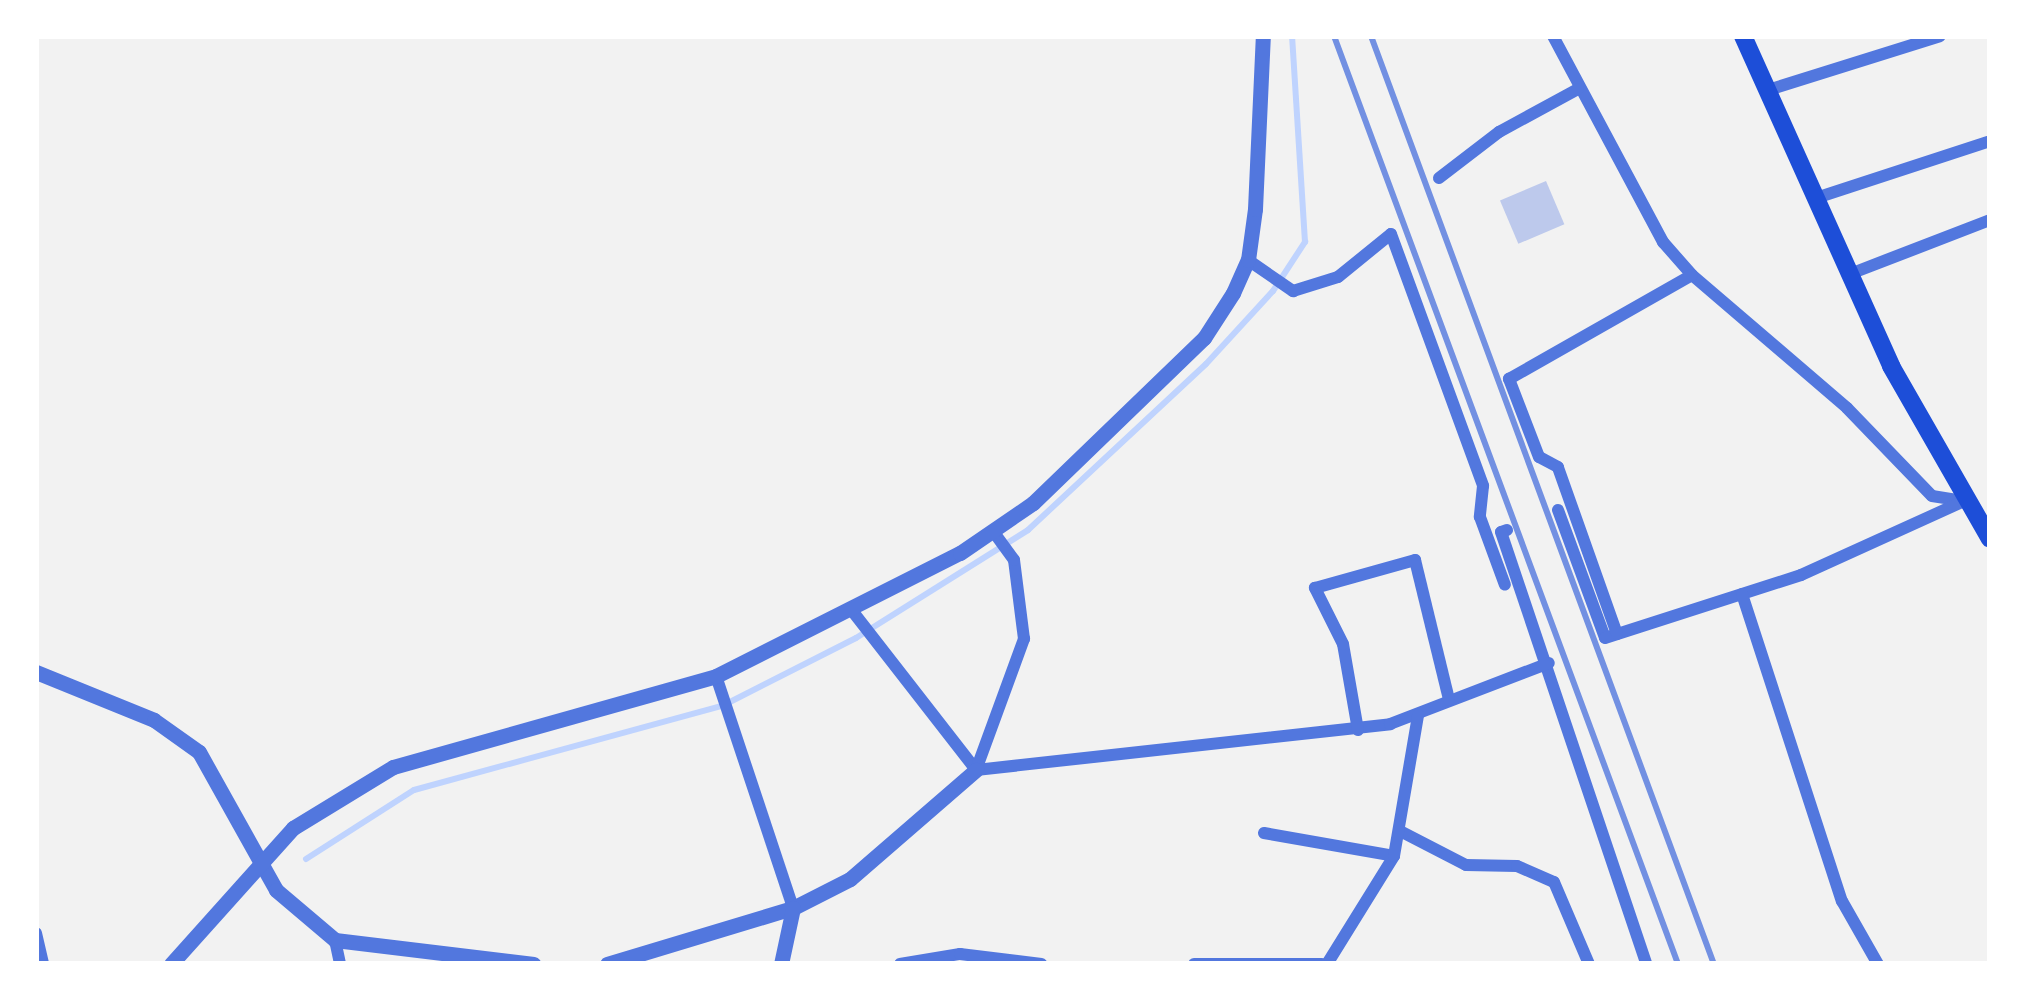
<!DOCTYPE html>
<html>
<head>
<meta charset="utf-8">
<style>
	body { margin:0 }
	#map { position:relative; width:2026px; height:1000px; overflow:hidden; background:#f2f2f2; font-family:"Times New Roman",serif }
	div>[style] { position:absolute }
	.stream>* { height:6px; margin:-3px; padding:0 3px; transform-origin:3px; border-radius:3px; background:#bfd3fe }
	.building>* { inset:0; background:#bdc9ec; transform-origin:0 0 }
	.minor>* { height:12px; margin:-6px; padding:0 6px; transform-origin:6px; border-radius:6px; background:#5277de }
	.tertiary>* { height:15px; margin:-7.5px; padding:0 7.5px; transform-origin:7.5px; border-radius:7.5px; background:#5277de }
	.trunk>* { height:18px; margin:-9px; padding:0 9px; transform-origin:9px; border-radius:9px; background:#1d4ed8 }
	.rail>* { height:6px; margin:-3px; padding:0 3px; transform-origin:3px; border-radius:3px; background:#7290e2 }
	span { translate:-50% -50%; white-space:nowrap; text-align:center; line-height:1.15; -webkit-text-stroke:12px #fff; paint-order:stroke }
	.frame { position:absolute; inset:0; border:39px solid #fff; pointer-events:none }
</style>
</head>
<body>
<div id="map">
	<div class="stream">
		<i style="left:306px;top:859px;width:128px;rotate:-32.6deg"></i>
		<i style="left:414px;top:790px;width:321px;rotate:-15.3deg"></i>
		<i style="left:724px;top:705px;width:148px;rotate:-26.9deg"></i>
		<i style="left:856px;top:638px;width:203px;rotate:-32.1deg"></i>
		<i style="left:1028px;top:530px;width:243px;rotate:-43deg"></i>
		<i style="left:1206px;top:364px;width:99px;rotate:-47.5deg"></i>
		<i style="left:1273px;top:291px;width:59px;rotate:-56.9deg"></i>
		<i style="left:1305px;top:242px;width:206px;rotate:-93.6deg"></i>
	</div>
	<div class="building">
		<i style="left:1546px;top:181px;width:47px;height:50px;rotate:67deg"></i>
	</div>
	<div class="minor">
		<i style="left:1553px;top:36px;width:234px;rotate:61.9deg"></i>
		<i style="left:1663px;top:242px;width:44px;rotate:48.7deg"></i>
		<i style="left:1692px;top:275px;width:204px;rotate:40.6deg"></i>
		<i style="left:1847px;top:408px;width:122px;rotate:46deg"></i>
		<i style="left:1932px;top:496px;width:33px;rotate:9deg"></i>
		<i style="left:1768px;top:90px;width:180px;rotate:-17.4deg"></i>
		<i style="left:1439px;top:178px;width:76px;rotate:-37.5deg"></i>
		<i style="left:1499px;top:132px;width:90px;rotate:-28.6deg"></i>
		<i style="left:1816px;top:198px;width:183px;rotate:-18.1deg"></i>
		<i style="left:1248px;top:260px;width:55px;rotate:34.6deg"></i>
		<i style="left:1293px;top:291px;width:47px;rotate:-17.3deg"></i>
		<i style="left:1338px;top:277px;width:68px;rotate:-39.1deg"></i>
		<i style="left:1391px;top:234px;width:268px;rotate:69.9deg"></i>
		<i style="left:1483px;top:486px;width:31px;rotate:96deg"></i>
		<i style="left:1480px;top:517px;width:72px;rotate:69.8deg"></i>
		<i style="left:1850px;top:274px;width:150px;rotate:-21.1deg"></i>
		<i style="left:1558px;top:510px;width:136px;rotate:69.8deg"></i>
		<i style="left:1605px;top:638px;width:206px;rotate:-17.8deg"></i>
		<i style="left:1801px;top:575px;width:179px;rotate:-24.4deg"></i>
		<i style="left:1507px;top:530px;width:6px;rotate:162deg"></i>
		<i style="left:1501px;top:532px;width:456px;rotate:71.4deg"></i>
		<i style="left:1742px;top:594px;width:323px;rotate:72deg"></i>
		<i style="left:1842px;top:901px;width:73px;rotate:60.3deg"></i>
		<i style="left:850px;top:608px;width:205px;rotate:52.1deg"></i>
		<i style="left:976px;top:770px;width:417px;rotate:-6.3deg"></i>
		<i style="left:1390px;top:724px;width:170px;rotate:-21deg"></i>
		<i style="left:1617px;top:634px;width:177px;rotate:-109.5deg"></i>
		<i style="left:1558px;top:467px;width:21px;rotate:-152deg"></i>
		<i style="left:1539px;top:457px;width:84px;rotate:-111deg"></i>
		<i style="left:1509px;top:379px;width:210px;rotate:-29.6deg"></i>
		<i style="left:716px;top:676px;width:244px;rotate:71.6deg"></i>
		<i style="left:1358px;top:730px;width:87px;rotate:-99.9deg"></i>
		<i style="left:1343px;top:644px;width:63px;rotate:-116.6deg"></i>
		<i style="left:1315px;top:588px;width:104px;rotate:-15.6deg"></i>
		<i style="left:1415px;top:560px;width:144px;rotate:76.3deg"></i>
		<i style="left:976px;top:770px;width:140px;rotate:-69.9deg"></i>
		<i style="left:1024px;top:639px;width:80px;rotate:-97.2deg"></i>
		<i style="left:1014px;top:560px;width:34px;rotate:-126deg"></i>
		<i style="left:1402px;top:832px;width:72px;rotate:27.3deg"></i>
		<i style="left:1466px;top:865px;width:51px;rotate:1.1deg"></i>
		<i style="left:1517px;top:866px;width:40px;rotate:23.4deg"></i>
		<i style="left:1554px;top:882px;width:89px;rotate:66.9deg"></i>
		<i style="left:1264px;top:833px;width:132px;rotate:10deg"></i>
		<i style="left:36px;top:933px;width:32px;rotate:77deg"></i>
		<i style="left:335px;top:940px;width:25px;rotate:78deg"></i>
		<i style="left:900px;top:964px;width:61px;rotate:-9.5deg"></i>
		<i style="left:960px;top:954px;width:82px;rotate:7deg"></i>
		<i style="left:1194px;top:964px;width:128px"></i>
		<i style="left:1327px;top:964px;width:127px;rotate:-58.2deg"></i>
		<i style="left:1394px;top:856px;width:143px;rotate:-80.3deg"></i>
	</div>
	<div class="tertiary">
		<i style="left:36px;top:672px;width:127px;rotate:22.1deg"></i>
		<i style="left:154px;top:720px;width:55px;rotate:35.4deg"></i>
		<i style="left:199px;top:752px;width:158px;rotate:60.8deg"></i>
		<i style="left:276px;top:890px;width:77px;rotate:40.3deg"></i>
		<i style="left:335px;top:940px;width:200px;rotate:6.9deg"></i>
		<i style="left:793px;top:908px;width:64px;rotate:-27deg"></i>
		<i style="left:850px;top:879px;width:167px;rotate:-40.9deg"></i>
		<i style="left:171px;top:964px;width:183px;rotate:-48.1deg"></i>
		<i style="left:293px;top:828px;width:117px;rotate:-31.4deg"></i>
		<i style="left:393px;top:767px;width:336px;rotate:-15.7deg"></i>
		<i style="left:716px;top:676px;width:273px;rotate:-26.8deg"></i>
		<i style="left:960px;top:553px;width:88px;rotate:-34.4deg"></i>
		<i style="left:1033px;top:503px;width:238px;rotate:-44deg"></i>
		<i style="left:1204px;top:338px;width:54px;rotate:-57.2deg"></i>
		<i style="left:1233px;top:293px;width:36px;rotate:-66deg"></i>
		<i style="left:1248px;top:260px;width:51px;rotate:-82.2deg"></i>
		<i style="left:1255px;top:209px;width:173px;rotate:-87.4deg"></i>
		<i style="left:607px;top:964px;width:194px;rotate:-16.8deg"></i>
		<i style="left:793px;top:908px;width:57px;rotate:102.1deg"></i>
	</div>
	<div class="trunk">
		<i style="left:1743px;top:36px;width:362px;rotate:65.8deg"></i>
		<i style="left:1891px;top:366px;width:199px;rotate:60.2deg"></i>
	</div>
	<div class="rail">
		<i style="left:1334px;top:36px;width:990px;rotate:69.66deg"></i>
		<i style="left:1371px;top:36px;width:989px;rotate:69.72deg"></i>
	</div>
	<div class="frame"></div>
</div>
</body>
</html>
